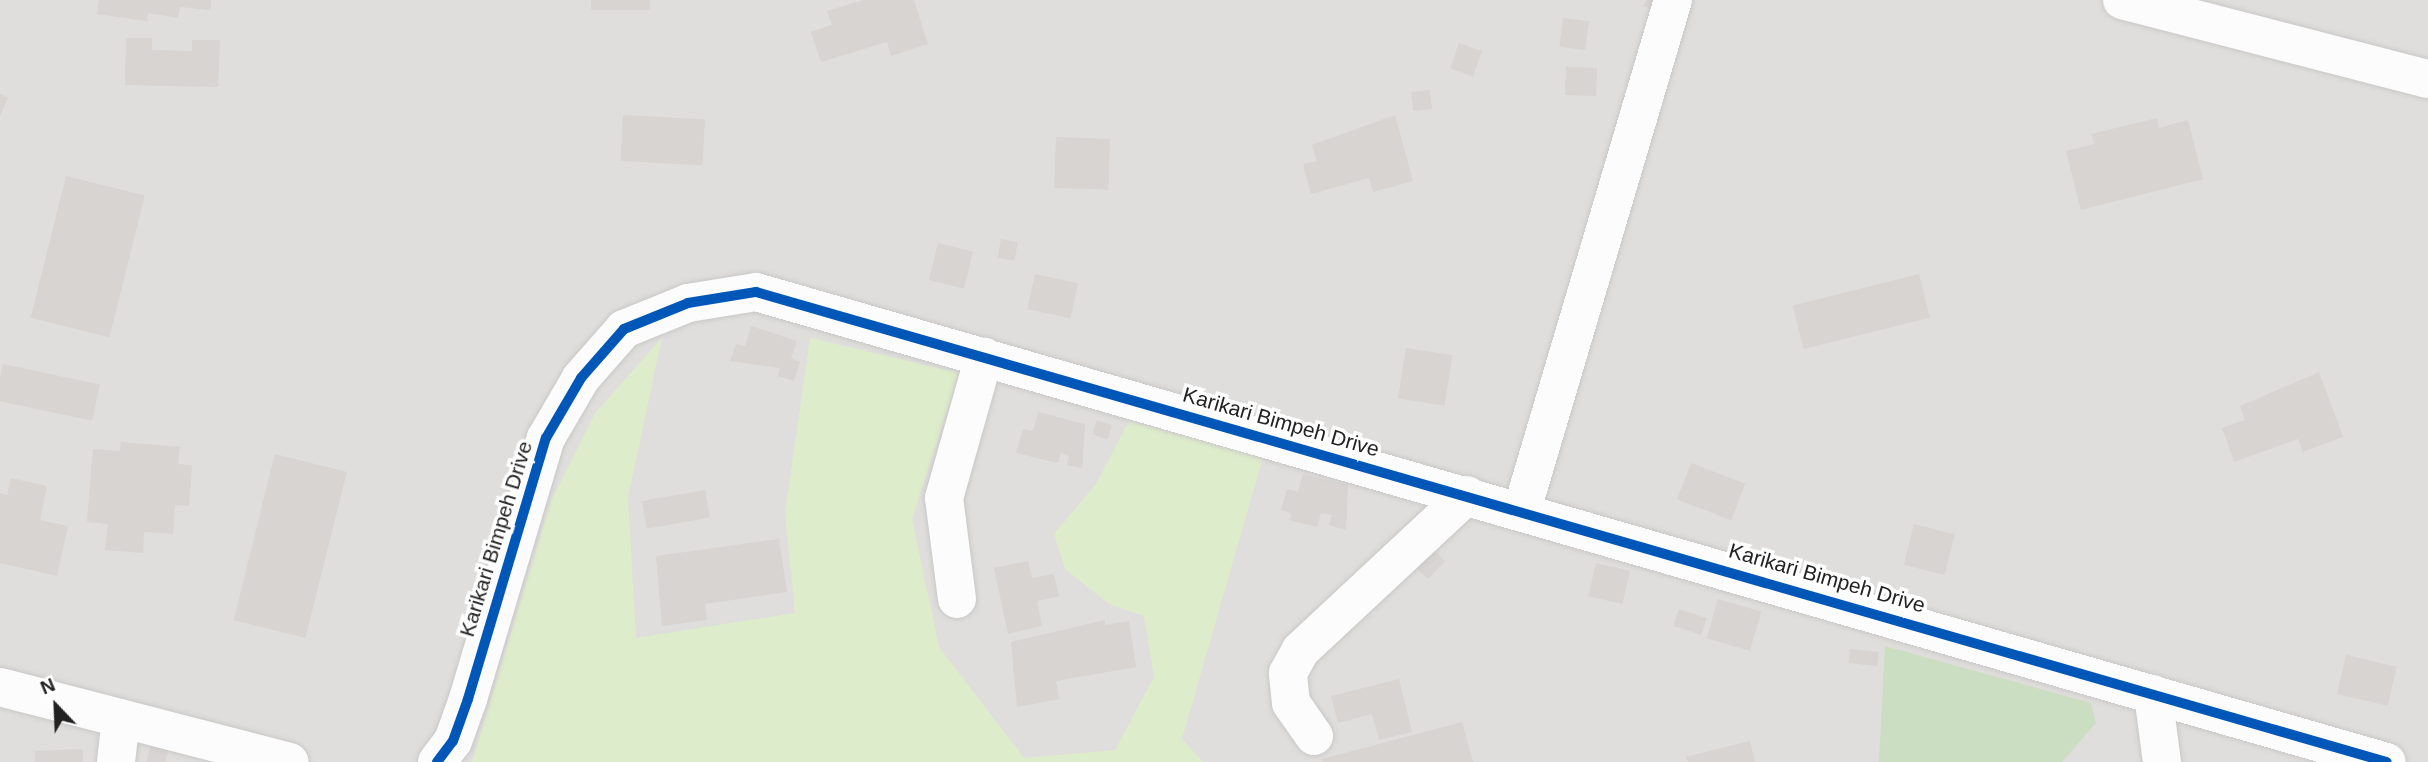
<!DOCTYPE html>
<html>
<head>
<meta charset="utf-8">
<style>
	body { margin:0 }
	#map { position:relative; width:2428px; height:762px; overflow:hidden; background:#f0eeeb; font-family:Arial,sans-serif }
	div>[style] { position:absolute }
	.residential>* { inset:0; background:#dfdedc; transform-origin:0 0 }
	.grass>* { inset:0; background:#ddeccb }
	.forest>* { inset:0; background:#cbdec1 }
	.building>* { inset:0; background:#d7d4d2; transform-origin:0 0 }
	.roads { filter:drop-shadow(0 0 2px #c9c8c7) drop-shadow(0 0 2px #c9c8c7) }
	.minor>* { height:38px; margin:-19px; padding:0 19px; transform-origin:19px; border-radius:19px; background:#fdfcfc }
	.cycleway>* { height:10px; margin:-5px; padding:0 5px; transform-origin:5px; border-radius:5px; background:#0057b8 }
	span { translate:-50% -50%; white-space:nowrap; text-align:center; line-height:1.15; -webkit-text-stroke:7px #fff; paint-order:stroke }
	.street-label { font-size:21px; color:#222 }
	.north { position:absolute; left:21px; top:671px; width:70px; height:70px; -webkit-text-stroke:5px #fff; paint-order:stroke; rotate:337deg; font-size:19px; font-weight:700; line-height:28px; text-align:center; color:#222 }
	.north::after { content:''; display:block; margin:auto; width:24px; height:32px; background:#222; clip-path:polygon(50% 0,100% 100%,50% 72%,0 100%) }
</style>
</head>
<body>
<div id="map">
	<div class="residential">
		<i style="left:0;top:0;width:2428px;height:762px"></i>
	</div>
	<div class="grass">
		<i style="clip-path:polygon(662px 338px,628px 497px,636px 638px,795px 613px,785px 513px,810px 338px,959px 373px,912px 519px,939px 647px,1024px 758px,1115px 750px,1154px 677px,1144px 616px,1109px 604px,1065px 569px,1054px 534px,1096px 484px,1129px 421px,1263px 457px,1182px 739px,1203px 762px,472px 762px,551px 501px,595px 413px)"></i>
	</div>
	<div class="forest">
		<i style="clip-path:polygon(1885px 646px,2091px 703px,2096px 723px,2062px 762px,1879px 762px)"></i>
	</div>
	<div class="building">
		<i style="clip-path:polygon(99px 0,211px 0,210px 10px,180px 7px,178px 18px,148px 13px,147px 21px,97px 14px)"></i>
		<i style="left:591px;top:0;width:59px;height:10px"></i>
		<i style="clip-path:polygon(863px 0,914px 0,928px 44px,891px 56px,887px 42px,821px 62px,811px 32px,832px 25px,827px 11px)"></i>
		<i style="clip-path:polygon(1646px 0,1666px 0,1660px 13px,1643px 6px)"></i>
		<i style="left:1563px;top:18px;width:26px;height:29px;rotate:7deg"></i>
		<i style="clip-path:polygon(126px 38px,152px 38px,152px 50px,192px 51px,192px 40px,220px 40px,218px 87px,125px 85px)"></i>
		<i style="left:1459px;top:43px;width:24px;height:27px;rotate:19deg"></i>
		<i style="left:1566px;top:67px;width:31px;height:28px;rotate:2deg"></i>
		<i style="left:1430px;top:90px;width:19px;height:19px;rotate:84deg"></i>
		<i style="clip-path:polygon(0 94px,8px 98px,0 116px)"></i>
		<i style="left:623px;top:115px;width:82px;height:46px;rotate:3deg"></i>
		<i style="clip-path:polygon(1395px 115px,1413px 181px,1373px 192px,1369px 178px,1311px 194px,1303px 164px,1317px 161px,1312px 145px)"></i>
		<i style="clip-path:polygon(2157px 118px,2159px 128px,2188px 120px,2203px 179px,2081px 210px,2066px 151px,2094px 144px,2091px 134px)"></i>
		<i style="left:1056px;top:137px;width:54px;height:51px;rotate:2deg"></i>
		<i style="left:66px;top:176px;width:81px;height:146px;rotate:14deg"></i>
		<i style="left:1001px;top:239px;width:17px;height:19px;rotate:10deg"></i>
		<i style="left:938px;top:243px;width:36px;height:38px;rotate:14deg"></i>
		<i style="left:1035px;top:274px;width:44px;height:36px;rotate:12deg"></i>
		<i style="left:1919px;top:274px;width:45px;height:130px;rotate:76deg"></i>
		<i style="clip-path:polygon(751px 326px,797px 341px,791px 358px,800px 362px,794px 381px,778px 376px,780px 368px,730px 361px,736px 344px,745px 346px)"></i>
		<i style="left:1406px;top:348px;width:47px;height:51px;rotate:9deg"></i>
		<i style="left:3px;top:364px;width:99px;height:37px;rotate:12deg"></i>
		<i style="clip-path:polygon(2319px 372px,2343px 437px,2303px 452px,2298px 439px,2234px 462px,2222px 428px,2245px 420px,2240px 406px)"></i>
		<i style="clip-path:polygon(1038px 412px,1085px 424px,1082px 468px,1067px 465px,1069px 456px,1061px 453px,1058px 463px,1016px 453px,1023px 429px,1033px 431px)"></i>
		<i style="left:1097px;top:420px;width:16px;height:15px;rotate:18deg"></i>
		<i style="clip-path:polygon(121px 442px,180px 447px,178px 464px,192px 465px,189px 506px,175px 505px,173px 534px,144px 532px,143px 553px,105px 550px,108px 524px,87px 522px,93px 449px,120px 451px)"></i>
		<i style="left:275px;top:454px;width:74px;height:171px;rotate:14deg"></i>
		<i style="left:1691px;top:463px;width:58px;height:39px;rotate:21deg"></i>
		<i style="clip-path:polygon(1303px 474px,1348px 485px,1346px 530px,1329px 525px,1332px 515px,1321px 513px,1317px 527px,1290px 520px,1291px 513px,1281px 510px,1287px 489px,1298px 492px)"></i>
		<i style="clip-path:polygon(11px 478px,47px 486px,40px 520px,68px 526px,57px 576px,0 563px,0 493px,7px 495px)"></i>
		<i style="left:705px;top:490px;width:28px;height:64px;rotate:80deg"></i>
		<i style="left:1914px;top:524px;width:42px;height:42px;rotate:14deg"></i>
		<i style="clip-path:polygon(779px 539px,787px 592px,705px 604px,707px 620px,662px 626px,656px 556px)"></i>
		<i style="left:1426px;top:543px;width:26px;height:25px;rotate:43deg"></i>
		<i style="clip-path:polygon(1028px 561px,1032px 578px,1054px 574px,1059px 596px,1037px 601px,1042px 626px,1008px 634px,994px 568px)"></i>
		<i style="left:1596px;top:563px;width:35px;height:34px;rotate:13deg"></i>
		<i style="left:1718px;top:599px;width:45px;height:41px;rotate:16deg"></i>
		<i style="left:1679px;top:609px;width:29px;height:18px;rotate:18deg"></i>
		<i style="clip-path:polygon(1105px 620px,1105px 625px,1129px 621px,1136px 667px,1056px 681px,1059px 699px,1017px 707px,1011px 642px)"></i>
		<i style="left:1850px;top:649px;width:29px;height:14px;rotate:6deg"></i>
		<i style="left:2346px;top:655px;width:52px;height:40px;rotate:13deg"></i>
		<i style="clip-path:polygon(1399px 679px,1412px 732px,1379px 740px,1372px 714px,1338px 723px,1331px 696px)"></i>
		<i style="clip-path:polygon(1462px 722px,1473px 762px,1322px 762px,1322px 759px)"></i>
		<i style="clip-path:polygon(1750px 741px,1755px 762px,1688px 762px,1686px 757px)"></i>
		<i style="clip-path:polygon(151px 744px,169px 749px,165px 762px,146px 762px)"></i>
		<i style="clip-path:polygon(82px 749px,83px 762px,35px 762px,35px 751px)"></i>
	</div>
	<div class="roads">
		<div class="minor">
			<i style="left:2122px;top:0;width:316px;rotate:14.5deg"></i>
			<i style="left:1522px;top:510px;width:532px;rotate:-73.51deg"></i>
			<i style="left:957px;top:599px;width:102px;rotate:-97.3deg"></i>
			<i style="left:944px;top:498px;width:147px;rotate:-74.2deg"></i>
			<i style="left:0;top:687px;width:299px;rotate:14.5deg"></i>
			<i style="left:2153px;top:694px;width:69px;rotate:82.5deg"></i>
			<i style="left:1314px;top:736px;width:40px;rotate:-124.9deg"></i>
			<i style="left:1291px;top:703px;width:30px;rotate:-96deg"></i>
			<i style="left:1288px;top:673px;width:26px;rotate:-61deg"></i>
			<i style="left:1301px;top:650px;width:227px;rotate:-43deg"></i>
			<i style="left:116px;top:762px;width:44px;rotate:-83.5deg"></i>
			<i style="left:437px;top:762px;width:26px;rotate:-53deg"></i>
			<i style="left:453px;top:741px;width:45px;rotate:-70.3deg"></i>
			<i style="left:468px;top:699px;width:272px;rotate:-73.4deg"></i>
			<i style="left:546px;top:438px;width:69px;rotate:-59.7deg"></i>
			<i style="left:581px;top:378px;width:65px;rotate:-48.7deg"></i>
			<i style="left:624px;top:329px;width:69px;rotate:-22.1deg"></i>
			<i style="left:688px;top:303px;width:69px;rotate:-9.2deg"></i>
			<i style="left:756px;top:292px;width:1697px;rotate:16.08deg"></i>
		</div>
	</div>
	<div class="cycleway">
		<i style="left:437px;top:762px;width:26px;rotate:-53deg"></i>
		<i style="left:453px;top:741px;width:45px;rotate:-70.3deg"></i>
		<i style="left:468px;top:699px;width:272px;rotate:-73.4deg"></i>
		<i style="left:546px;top:438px;width:69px;rotate:-59.7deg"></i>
		<i style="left:581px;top:378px;width:65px;rotate:-48.7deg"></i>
		<i style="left:624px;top:329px;width:69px;rotate:-22.1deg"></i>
		<i style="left:688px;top:303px;width:69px;rotate:-9.2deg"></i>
		<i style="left:756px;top:292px;width:1697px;rotate:16.08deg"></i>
	</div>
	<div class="street-label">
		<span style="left:1281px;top:422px;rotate:16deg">Karikari Bimpeh Drive</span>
		<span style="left:496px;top:539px;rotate:-73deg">Karikari Bimpeh Drive</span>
		<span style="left:1827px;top:578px;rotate:16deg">Karikari Bimpeh Drive</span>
	</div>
	<div class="north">N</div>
</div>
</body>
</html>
